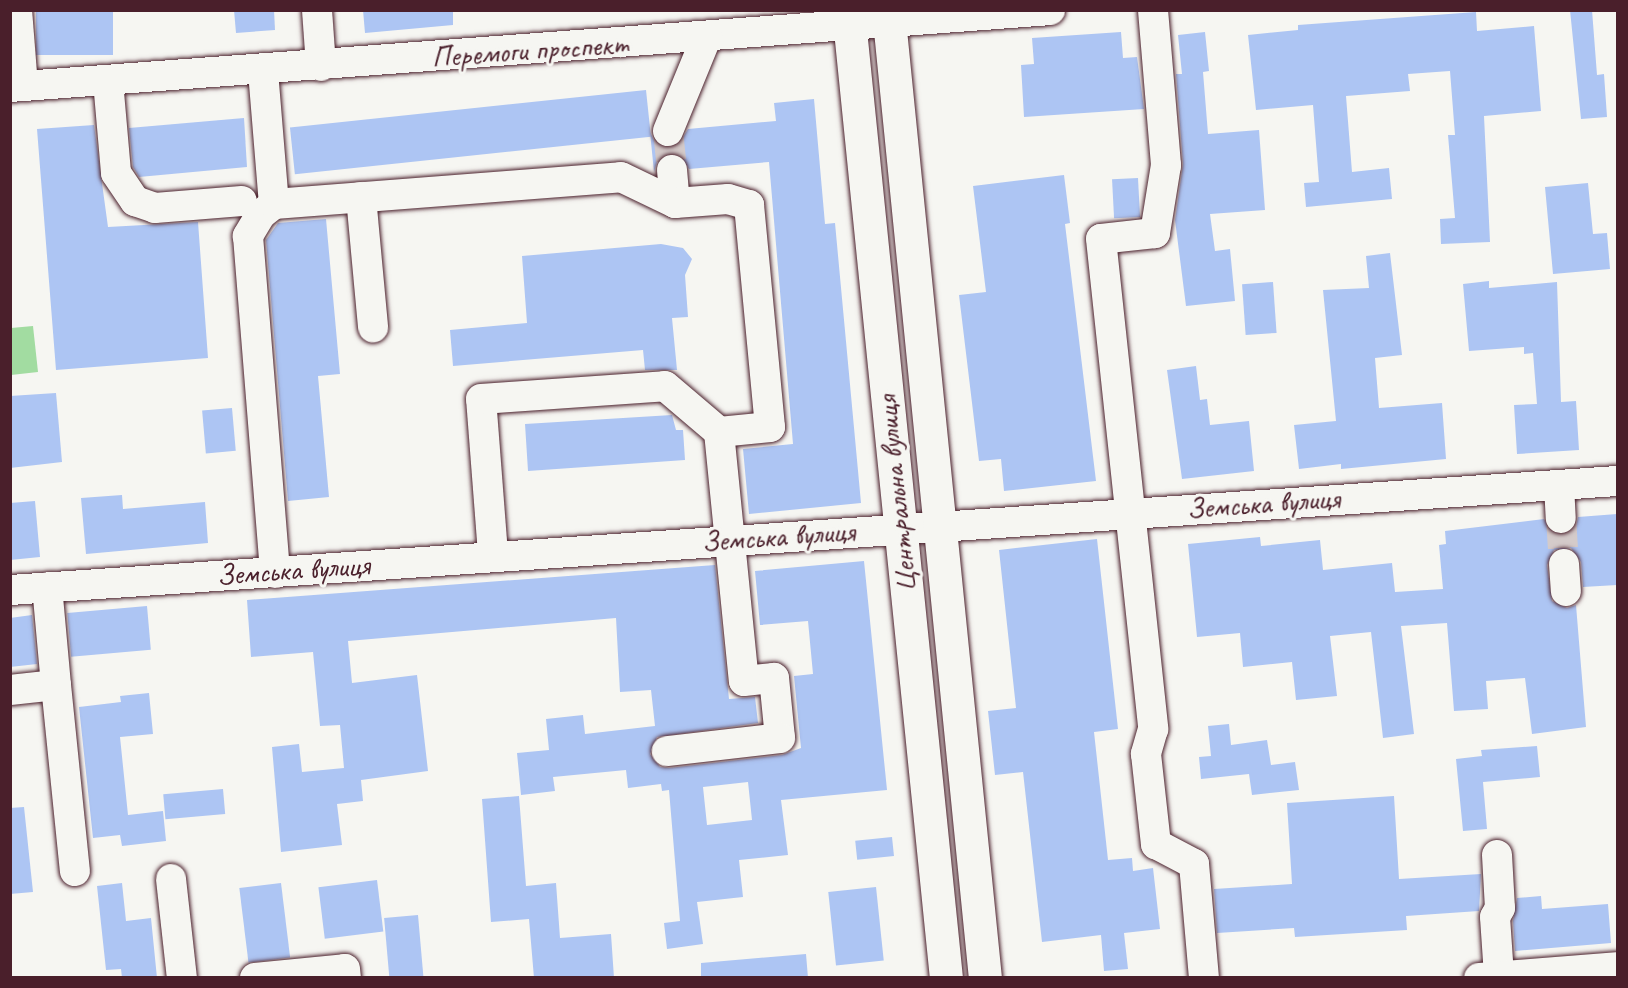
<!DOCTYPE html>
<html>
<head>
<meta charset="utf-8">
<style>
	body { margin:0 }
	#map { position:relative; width:1628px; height:988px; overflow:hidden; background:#f6f6f2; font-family:Caveat,sans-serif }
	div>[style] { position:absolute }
	.green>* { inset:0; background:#a2dca1 }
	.building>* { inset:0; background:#adc5f3; transform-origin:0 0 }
	.minor-tunnel>* { height:30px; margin-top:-15px; transform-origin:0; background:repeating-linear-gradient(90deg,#d4cbca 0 30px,transparent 0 45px) }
	.roads { filter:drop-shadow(0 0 2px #4a1f2b) drop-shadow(0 0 2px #4a1f2b) }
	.minor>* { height:30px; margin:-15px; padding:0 15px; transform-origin:15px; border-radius:15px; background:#f6f6f2 }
	.major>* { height:33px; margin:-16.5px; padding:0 16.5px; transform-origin:16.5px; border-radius:16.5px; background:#f6f6f2 }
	span { translate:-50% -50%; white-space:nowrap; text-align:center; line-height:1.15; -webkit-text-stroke:6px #f6f6f2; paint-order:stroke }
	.street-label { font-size:30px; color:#4a1f2b }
	.frame { position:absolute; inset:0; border:12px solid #4a1f2b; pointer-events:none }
</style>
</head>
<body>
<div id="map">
	<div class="green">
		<i style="clip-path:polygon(33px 326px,38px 372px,11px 375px,11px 328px)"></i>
	</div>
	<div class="building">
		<i style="left:36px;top:10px;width:77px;height:45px"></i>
		<i style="clip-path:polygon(234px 10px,274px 10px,275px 30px,236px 33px)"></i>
		<i style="clip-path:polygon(363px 10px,453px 10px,453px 25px,365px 33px)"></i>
		<i style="clip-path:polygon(1570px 10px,1592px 10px,1597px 75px,1604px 74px,1607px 117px,1581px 119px)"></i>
		<i style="clip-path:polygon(1476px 12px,1477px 31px,1534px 26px,1541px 111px,1484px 116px,1490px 242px,1441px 244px,1440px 219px,1455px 218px,1448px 135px,1455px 135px,1450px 71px,1408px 74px,1410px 91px,1346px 96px,1352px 172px,1389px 168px,1392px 199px,1306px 207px,1304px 183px,1319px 182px,1313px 105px,1256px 110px,1248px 35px,1298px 30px,1298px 25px)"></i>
		<i style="clip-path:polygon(1121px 32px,1123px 58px,1137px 57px,1144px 109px,1024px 117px,1021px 65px,1034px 64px,1032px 38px)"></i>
		<i style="clip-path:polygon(1205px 32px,1209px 71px,1203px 72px,1208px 134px,1259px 130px,1265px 210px,1210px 214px,1215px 251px,1230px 249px,1235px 301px,1186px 306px,1175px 220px,1183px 164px,1176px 74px,1182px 74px,1178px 35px)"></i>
		<i style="left:646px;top:90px;width:47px;height:358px;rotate:84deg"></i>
		<i style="clip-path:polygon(814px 99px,825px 224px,835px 223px,861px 503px,749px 514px,743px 449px,793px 444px,769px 162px,689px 169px,680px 155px,670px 153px,657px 162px,654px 172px,650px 132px,655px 142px,671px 148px,679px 144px,688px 129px,776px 121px,774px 103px)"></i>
		<i style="clip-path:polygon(244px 118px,247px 167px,139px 177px,133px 167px,129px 128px)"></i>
		<i style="clip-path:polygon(94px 125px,108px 227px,198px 222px,208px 358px,56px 370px,37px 129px)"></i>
		<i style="clip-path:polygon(1064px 175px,1070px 223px,1065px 224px,1096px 481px,1004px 491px,1001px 459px,979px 461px,959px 295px,986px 292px,973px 186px)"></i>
		<i style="left:1138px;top:178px;width:39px;height:26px;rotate:87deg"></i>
		<i style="clip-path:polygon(1588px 183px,1593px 234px,1607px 233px,1610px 269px,1553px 274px,1545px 187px)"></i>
		<i style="clip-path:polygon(326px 219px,340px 374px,318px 376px,329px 497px,288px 501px,266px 240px,278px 223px)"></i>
		<i style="clip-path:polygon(661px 244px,683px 248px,692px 259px,685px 275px,688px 317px,672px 318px,677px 370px,645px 370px,643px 350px,453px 366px,450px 330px,527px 323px,522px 256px)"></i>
		<i style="clip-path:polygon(1390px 253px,1402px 355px,1375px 358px,1379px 408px,1442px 403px,1446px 459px,1341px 469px,1341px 464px,1299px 469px,1294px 425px,1336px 421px,1323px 290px,1369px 288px,1366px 256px)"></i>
		<i style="clip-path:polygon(1489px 281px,1489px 288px,1557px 282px,1561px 402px,1576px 401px,1579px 450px,1517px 454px,1514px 405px,1537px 404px,1533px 353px,1524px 354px,1524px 347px,1469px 351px,1463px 284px)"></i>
		<i style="left:1273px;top:282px;width:51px;height:31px;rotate:86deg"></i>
		<i style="clip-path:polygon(1196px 366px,1200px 400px,1207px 399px,1210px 425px,1249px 421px,1254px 471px,1182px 479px,1167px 370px)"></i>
		<i style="clip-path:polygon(56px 393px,62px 462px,10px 468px,10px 396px)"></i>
		<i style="left:232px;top:408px;width:43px;height:30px;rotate:85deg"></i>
		<i style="clip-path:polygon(672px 415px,676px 430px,683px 430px,685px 460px,528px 471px,525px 424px)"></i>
		<i style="clip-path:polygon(122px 495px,123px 509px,205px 502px,208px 543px,86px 554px,81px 498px)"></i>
		<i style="clip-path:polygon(35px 501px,40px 557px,10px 560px,10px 503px)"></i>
		<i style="clip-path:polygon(1617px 514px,1617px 585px,1583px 587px,1581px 562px,1571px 548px,1554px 550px,1547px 565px,1552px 601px,1567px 608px,1576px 605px,1586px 727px,1532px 734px,1525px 678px,1486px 681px,1488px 709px,1454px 711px,1447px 623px,1401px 626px,1414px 734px,1383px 738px,1371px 632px,1330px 636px,1337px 696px,1296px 700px,1292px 662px,1243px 667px,1240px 633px,1197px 637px,1188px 544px,1260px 537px,1261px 546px,1320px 540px,1323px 570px,1392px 563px,1395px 592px,1443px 589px,1439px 545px,1446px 544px,1445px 531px,1544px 519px,1553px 533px,1563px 535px,1576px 526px,1578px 517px)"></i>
		<i style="clip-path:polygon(1097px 539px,1118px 729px,1094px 732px,1108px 860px,1132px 858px,1133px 871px,1153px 868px,1160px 929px,1124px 933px,1128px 969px,1104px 971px,1101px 935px,1042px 942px,1023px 772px,995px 775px,988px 711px,1016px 708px,999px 550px)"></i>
		<i style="clip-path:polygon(evenodd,864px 561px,887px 790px,781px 800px,788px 855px,739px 860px,743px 897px,697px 902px,703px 944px,667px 949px,664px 923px,680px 921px,669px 790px,662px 791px,661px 784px,628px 788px,626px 770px,553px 777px,555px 791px,521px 795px,517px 753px,549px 750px,546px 719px,583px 715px,585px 734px,655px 726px,651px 690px,620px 692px,616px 618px,348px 641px,352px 683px,417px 675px,428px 771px,361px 780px,363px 801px,337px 804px,342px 845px,281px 852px,272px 747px,299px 744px,302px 772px,344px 768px,340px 725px,320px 726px,313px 652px,251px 657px,247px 600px,715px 565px,729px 699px,755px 697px,758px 723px,657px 737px,650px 754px,660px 767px,669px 768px,782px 755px,801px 748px,794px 676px,813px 674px,808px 621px,760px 625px,755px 571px,864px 561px,748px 782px,752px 820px,707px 825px,703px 787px,748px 782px)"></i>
		<i style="left:147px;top:606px;width:44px;height:80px;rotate:85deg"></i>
		<i style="clip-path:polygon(32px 615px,37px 664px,10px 667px,10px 618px)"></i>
		<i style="clip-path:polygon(149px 693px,153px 734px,120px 737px,128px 815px,163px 811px,166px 841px,122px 846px,120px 835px,93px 838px,79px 707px,121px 702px,120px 696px)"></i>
		<i style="clip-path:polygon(1229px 724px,1231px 745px,1267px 740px,1271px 765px,1295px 762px,1299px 790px,1252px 795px,1249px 774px,1201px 779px,1199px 757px,1211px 756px,1208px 726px)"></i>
		<i style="clip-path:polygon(1537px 746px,1540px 777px,1483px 782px,1487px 829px,1463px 831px,1456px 759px,1482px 756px,1481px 750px)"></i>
		<i style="left:223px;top:789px;width:25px;height:60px;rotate:85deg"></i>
		<i style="clip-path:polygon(519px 796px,526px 886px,556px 883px,560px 938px,611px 934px,614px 978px,534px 978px,529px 919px,491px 922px,482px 799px)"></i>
		<i style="clip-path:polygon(1394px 796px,1399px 879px,1481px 874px,1479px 911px,1406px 916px,1407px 930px,1295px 937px,1294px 928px,1217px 933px,1214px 889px,1292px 884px,1287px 803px)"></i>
		<i style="clip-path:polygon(24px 807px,33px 892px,10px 894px,10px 808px)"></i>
		<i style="left:892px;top:837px;width:19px;height:37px;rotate:84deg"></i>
		<i style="left:377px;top:880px;width:52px;height:59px;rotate:83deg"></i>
		<i style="clip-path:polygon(122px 883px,126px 921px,151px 918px,157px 978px,122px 978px,121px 969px,106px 970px,97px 886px)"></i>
		<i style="left:281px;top:883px;width:75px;height:42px;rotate:83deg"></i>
		<i style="left:876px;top:887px;width:74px;height:48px;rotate:84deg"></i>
		<i style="clip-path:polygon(1541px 896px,1542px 909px,1608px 904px,1611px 943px,1515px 951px,1513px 921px,1517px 898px)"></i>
		<i style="left:418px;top:915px;width:63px;height:34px;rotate:85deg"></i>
		<i style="clip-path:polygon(806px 954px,808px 978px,701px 978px,701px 963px)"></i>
	</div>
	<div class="minor-tunnel">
		<i style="left:668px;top:131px;width:39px;rotate:84deg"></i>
		<i style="left:1561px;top:518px;width:46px;rotate:86.3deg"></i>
	</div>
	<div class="roads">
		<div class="minor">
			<i style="left:17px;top:10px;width:76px;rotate:85.5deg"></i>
			<i style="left:317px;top:10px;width:56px;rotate:85.9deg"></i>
			<i style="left:1153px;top:10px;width:156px;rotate:85.2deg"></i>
			<i style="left:1166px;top:165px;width:69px;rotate:99.2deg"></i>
			<i style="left:1155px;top:233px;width:54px;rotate:173.7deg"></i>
			<i style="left:1101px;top:239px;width:493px;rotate:83.9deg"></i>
			<i style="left:1153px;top:729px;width:26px;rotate:106deg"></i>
			<i style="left:1146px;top:754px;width:91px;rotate:83.7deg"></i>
			<i style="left:1156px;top:844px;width:43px;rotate:27.8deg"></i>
			<i style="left:1194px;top:864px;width:114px;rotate:85deg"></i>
			<i style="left:263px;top:71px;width:133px;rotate:85.3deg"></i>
			<i style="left:274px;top:204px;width:16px;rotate:142deg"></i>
			<i style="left:261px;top:214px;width:26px;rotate:121deg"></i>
			<i style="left:248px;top:236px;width:338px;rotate:85.4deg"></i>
			<i style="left:108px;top:81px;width:92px;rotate:85deg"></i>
			<i style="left:116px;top:173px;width:34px;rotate:56deg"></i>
			<i style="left:135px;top:201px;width:21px;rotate:19deg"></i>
			<i style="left:155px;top:208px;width:87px;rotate:-4.6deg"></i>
			<i style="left:10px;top:87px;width:1043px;rotate:-4.23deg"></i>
			<i style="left:668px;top:131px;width:103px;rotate:-67.7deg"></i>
			<i style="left:672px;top:170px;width:33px;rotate:85deg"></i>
			<i style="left:361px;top:197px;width:131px;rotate:84.7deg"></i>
			<i style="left:274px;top:204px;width:348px;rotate:-4.4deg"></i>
			<i style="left:621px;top:177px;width:60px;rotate:25.7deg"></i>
			<i style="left:675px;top:203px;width:53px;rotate:-4.3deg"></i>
			<i style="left:728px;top:199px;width:22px;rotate:16deg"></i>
			<i style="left:749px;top:205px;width:223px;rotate:84.6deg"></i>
			<i style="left:770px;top:427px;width:51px;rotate:174.4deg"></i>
			<i style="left:719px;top:432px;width:250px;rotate:84.3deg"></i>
			<i style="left:744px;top:681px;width:30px;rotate:-6deg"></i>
			<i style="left:774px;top:678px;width:60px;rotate:84.3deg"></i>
			<i style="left:780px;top:738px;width:114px;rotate:173.4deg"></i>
			<i style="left:1559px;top:485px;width:33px;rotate:87deg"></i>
			<i style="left:493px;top:554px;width:155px;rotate:-94.4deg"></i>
			<i style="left:481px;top:399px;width:184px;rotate:-4deg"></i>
			<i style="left:665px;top:386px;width:71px;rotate:40.4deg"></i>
			<i style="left:1564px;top:564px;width:27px;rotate:86deg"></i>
			<i style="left:10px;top:590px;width:1612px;rotate:-3.88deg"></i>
			<i style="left:56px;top:685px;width:187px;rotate:84.2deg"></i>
			<i style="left:10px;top:690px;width:46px;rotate:-6.2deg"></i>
			<i style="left:56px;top:685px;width:98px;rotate:-95.2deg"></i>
			<i style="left:1497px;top:855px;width:53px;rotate:86.8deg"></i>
			<i style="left:1500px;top:908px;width:10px;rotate:119deg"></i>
			<i style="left:1495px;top:917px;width:59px;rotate:86.1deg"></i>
			<i style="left:171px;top:879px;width:100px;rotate:83.7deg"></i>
			<i style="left:255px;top:978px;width:90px;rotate:-5.7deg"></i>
			<i style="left:345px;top:969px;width:9px;rotate:84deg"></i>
			<i style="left:1479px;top:978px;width:139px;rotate:-4.5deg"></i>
		</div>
		<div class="major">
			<i style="left:848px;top:10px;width:973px;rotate:84.22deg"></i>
			<i style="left:888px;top:10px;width:973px;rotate:84.28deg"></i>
		</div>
	</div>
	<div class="street-label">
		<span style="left:530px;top:50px;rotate:-4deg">Перемоги проспект</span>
		<span style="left:896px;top:494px;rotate:-96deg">Центральна вулиця</span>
		<span style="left:1263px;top:503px;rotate:-4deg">Земська вулиця</span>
		<span style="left:778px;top:536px;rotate:-4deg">Земська вулиця</span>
		<span style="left:293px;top:570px;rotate:-4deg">Земська вулиця</span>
	</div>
	<div class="frame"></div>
</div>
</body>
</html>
